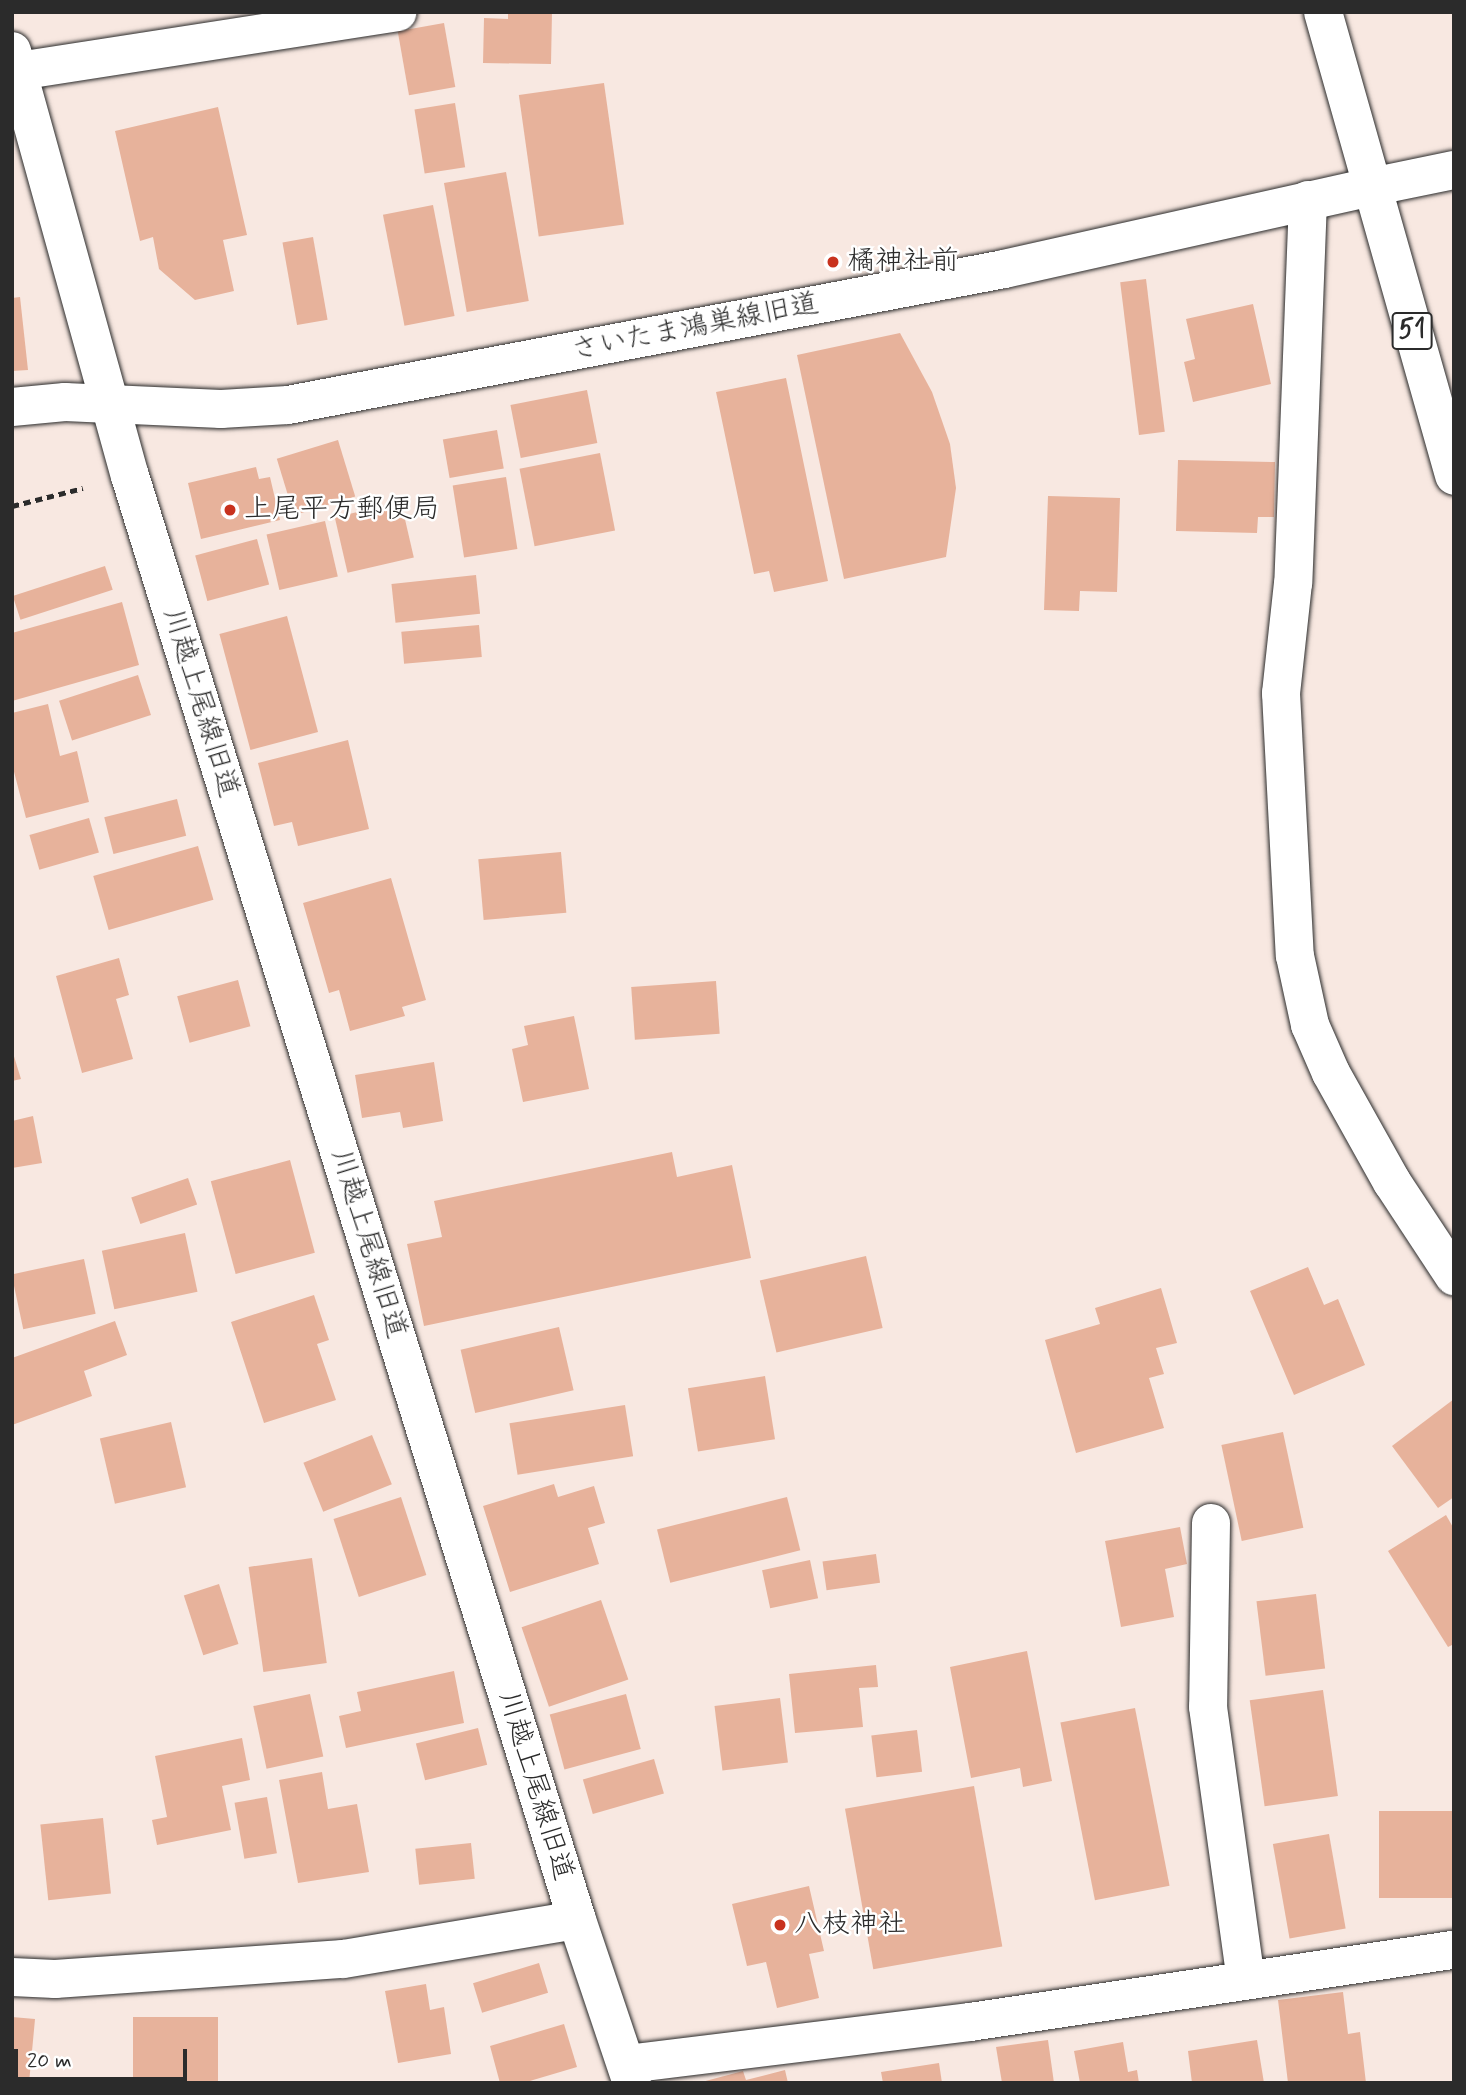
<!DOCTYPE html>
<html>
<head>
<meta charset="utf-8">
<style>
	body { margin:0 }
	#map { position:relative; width:1466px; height:2095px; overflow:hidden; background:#f8e8e1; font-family:Mynerve,"Klee One",sans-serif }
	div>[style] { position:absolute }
	.building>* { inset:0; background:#e7b29b; transform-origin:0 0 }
	.path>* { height:4.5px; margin-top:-2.25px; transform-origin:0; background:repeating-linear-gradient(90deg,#2b2b2b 0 7px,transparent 0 12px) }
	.roads { filter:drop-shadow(0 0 2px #2b2b2b) drop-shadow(0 0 2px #2b2b2b) }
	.minor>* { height:38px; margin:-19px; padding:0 19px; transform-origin:19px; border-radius:19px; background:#fff }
	.major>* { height:38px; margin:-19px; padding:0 19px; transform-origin:19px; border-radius:19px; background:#fff }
	.dots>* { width:19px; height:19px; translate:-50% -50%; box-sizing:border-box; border:4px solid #fff; border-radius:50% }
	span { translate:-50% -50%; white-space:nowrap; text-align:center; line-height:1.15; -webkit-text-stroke:5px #fff; paint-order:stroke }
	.shield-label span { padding:2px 5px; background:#fff; border:2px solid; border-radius:5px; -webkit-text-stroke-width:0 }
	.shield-label { font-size:26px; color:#2b2b2b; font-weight:700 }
	.poi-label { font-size:28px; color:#2b2b2b }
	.left { translate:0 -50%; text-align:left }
	.street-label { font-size:28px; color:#2b2b2b }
	.frame { position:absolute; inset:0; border:14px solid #2b2b2b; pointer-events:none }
	.scale { position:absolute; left:14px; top:2049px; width:173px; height:32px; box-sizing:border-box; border:4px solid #2b2b2b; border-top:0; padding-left:9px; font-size:21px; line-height:24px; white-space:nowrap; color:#2b2b2b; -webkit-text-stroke:5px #fff; paint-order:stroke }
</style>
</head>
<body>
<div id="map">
	<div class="building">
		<i style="clip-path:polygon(508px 12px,552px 12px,551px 64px,483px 63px,484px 18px,508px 19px)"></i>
		<i style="left:444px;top:23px;width:65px;height:47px;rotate:80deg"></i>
		<i style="left:604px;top:83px;width:143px;height:86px;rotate:82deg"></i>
		<i style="left:455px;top:103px;width:65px;height:41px;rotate:81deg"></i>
		<i style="clip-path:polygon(218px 107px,247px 235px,223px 240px,234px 291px,195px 300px,159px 269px,153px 237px,140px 241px,115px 131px)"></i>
		<i style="left:506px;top:172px;width:131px;height:63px;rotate:80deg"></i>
		<i style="left:433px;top:205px;width:113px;height:51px;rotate:79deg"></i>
		<i style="left:313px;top:237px;width:84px;height:31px;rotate:80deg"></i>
		<i style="left:1146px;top:279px;width:154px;height:26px;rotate:83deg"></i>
		<i style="clip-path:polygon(20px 297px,28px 370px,12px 371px,12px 298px)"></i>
		<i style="clip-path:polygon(1253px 304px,1271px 384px,1193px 402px,1184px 362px,1195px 359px,1186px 319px)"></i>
		<i style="clip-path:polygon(900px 333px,932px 392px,950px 444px,956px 488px,946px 557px,844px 579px,797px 355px)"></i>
		<i style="clip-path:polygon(786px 378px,828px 581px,774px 592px,769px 571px,754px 574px,716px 392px)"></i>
		<i style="left:587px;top:390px;width:54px;height:78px;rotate:79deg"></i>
		<i style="left:497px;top:430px;width:39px;height:55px;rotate:80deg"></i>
		<i style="left:338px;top:440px;width:59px;height:64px;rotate:73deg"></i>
		<i style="left:600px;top:453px;width:79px;height:82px;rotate:79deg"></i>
		<i style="clip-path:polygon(1178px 460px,1275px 462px,1274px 517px,1258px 517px,1257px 533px,1176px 531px)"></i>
		<i style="clip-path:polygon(256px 467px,259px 479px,270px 477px,280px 520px,201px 539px,188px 483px)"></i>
		<i style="left:506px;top:477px;width:73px;height:54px;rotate:81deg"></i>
		<i style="clip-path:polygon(1048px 496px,1120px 498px,1117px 592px,1080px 591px,1079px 611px,1044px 610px)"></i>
		<i style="left:401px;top:502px;width:57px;height:68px;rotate:77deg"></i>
		<i style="left:325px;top:521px;width:57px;height:60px;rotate:77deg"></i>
		<i style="left:257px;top:539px;width:47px;height:64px;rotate:75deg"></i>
		<i style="left:105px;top:566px;width:25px;height:97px;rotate:72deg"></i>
		<i style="left:476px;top:575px;width:39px;height:85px;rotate:84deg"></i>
		<i style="clip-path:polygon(122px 602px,139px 665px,12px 701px,12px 633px)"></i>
		<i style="left:287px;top:616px;width:120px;height:70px;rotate:75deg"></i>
		<i style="left:479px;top:625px;width:32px;height:78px;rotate:85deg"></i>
		<i style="left:138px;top:675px;width:42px;height:83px;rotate:72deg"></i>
		<i style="clip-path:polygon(48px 704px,60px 756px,77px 751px,89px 802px,26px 818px,12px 764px,12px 713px)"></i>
		<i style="clip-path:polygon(348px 740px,369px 829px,298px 846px,292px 822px,274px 826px,258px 763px)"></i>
		<i style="left:177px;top:799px;width:38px;height:75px;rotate:76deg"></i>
		<i style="left:89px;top:818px;width:36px;height:62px;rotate:74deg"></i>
		<i style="left:198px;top:846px;width:56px;height:109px;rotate:74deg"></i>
		<i style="left:561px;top:852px;width:61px;height:83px;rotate:85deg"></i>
		<i style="clip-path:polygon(391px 878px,426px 1000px,402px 1007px,405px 1016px,350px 1031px,339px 990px,329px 993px,303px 903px)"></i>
		<i style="clip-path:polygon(119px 958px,129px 995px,116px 999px,133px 1059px,82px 1073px,56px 976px)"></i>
		<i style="left:238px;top:980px;width:48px;height:63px;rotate:75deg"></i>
		<i style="left:716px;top:981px;width:53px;height:85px;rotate:86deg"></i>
		<i style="clip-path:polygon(574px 1016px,589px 1089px,523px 1102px,512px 1049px,528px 1045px,524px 1026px)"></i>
		<i style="clip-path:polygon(12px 1050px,21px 1079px,12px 1081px)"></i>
		<i style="clip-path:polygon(434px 1062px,443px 1121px,403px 1128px,400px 1112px,362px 1118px,355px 1075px)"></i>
		<i style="clip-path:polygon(33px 1116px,42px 1163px,12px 1168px,12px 1121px)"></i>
		<i style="clip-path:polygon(672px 1152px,677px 1177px,732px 1165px,751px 1258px,424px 1326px,407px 1244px,442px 1237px,434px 1201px)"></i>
		<i style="left:290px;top:1160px;width:96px;height:82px;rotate:75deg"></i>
		<i style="left:188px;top:1178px;width:28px;height:60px;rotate:71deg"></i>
		<i style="left:185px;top:1233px;width:60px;height:85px;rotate:78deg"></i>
		<i style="left:866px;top:1256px;width:74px;height:109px;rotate:77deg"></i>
		<i style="left:84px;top:1259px;width:56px;height:74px;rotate:78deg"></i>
		<i style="clip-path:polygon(1308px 1267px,1324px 1305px,1338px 1299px,1365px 1365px,1294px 1395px,1250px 1291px)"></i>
		<i style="clip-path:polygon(1161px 1288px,1177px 1343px,1156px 1348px,1164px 1374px,1149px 1378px,1164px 1428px,1076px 1453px,1045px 1340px,1100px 1324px,1095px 1308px)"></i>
		<i style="clip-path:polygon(314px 1295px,329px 1340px,317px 1344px,336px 1400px,264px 1423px,231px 1322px)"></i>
		<i style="clip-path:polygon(115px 1321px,127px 1355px,84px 1371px,92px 1396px,12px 1425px,12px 1358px)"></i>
		<i style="left:559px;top:1327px;width:65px;height:101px;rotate:77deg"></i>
		<i style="left:765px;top:1376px;width:64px;height:78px;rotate:81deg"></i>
		<i style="clip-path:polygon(1454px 1399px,1454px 1497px,1438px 1508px,1392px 1446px)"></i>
		<i style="left:625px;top:1405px;width:52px;height:117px;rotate:81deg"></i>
		<i style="left:171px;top:1422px;width:67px;height:73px;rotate:77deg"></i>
		<i style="left:1283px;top:1432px;width:98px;height:63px;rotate:78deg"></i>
		<i style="left:372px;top:1435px;width:53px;height:74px;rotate:68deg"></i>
		<i style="clip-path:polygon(554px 1484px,558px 1497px,594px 1486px,605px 1523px,588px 1528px,599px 1564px,510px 1592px,483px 1506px)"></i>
		<i style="left:401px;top:1497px;width:82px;height:71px;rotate:72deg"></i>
		<i style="left:787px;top:1497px;width:55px;height:134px;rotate:76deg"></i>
		<i style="clip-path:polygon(1446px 1515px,1454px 1529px,1454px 1644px,1448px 1647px,1388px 1551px)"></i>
		<i style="clip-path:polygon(1180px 1527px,1187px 1564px,1165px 1569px,1174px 1617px,1121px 1627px,1105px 1541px)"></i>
		<i style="left:876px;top:1554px;width:29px;height:54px;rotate:82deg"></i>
		<i style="left:312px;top:1558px;width:106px;height:64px;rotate:82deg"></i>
		<i style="left:810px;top:1560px;width:39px;height:49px;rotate:78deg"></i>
		<i style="left:219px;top:1584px;width:63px;height:37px;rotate:72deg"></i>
		<i style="left:1316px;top:1594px;width:75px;height:60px;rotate:83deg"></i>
		<i style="left:601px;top:1600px;width:84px;height:84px;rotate:71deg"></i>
		<i style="clip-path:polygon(1027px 1651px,1052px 1781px,1023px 1787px,1020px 1768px,971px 1778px,950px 1667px)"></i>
		<i style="clip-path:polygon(876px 1665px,878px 1687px,859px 1688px,863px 1727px,795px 1733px,789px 1674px)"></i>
		<i style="clip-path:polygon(454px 1671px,464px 1723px,346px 1748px,339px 1716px,361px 1711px,357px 1692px)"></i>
		<i style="left:1323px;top:1690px;width:107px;height:74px;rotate:82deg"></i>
		<i style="left:310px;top:1694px;width:64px;height:58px;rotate:78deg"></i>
		<i style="left:626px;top:1694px;width:57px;height:79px;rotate:75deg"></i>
		<i style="left:780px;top:1698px;width:65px;height:66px;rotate:83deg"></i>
		<i style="left:1135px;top:1708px;width:181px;height:76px;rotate:79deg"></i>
		<i style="left:478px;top:1728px;width:38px;height:64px;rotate:76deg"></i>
		<i style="left:917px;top:1730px;width:42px;height:46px;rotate:83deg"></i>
		<i style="clip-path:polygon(242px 1738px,250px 1780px,222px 1786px,231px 1830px,157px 1845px,152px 1820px,167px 1817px,155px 1756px)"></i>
		<i style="left:654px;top:1759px;width:36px;height:74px;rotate:74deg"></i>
		<i style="clip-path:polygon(322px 1772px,328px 1809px,357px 1804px,369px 1872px,298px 1883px,279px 1780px)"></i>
		<i style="left:974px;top:1786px;width:163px;height:131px;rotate:80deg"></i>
		<i style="left:267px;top:1797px;width:57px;height:33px;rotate:80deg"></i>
		<i style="left:1454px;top:1811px;width:87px;height:75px;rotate:90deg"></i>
		<i style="left:103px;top:1818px;width:76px;height:63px;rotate:84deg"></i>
		<i style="left:1329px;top:1834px;width:96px;height:57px;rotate:80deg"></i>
		<i style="left:471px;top:1843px;width:36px;height:56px;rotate:84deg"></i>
		<i style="clip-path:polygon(809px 1886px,824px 1951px,809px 1954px,819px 1998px,777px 2008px,766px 1962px,747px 1966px,732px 1904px)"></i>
		<i style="left:539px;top:1963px;width:31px;height:69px;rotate:73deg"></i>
		<i style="clip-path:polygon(426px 1984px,430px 2010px,444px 2007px,451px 2054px,398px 2063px,385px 1991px)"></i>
		<i style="clip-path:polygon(1343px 1992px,1348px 2034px,1360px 2032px,1366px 2083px,1288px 2083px,1278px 2000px)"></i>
		<i style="clip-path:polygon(12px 2017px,35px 2019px,29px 2083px,12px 2083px)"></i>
		<i style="left:133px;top:2017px;width:85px;height:66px"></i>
		<i style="clip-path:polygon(564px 2024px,577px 2067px,523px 2083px,500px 2083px,490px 2046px)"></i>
		<i style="clip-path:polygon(1048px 2040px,1054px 2083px,1002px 2083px,996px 2047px)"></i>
		<i style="clip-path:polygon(1257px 2040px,1264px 2083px,1192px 2083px,1188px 2051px)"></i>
		<i style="clip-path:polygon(1123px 2042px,1128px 2072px,1137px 2070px,1139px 2083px,1080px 2083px,1074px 2051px)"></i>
		<i style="clip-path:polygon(939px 2063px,942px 2083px,883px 2083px,881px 2072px)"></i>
		<i style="clip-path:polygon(785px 2070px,788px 2083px,698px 2083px,743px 2071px,746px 2080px)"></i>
	</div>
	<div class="path">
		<i style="left:12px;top:506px;width:73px;rotate:-14.2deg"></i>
	</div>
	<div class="roads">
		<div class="minor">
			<i style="left:12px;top:51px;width:441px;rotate:74.5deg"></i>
			<i style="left:130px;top:476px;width:1512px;rotate:72.8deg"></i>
			<i style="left:577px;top:1920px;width:172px;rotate:71.4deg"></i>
			<i style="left:18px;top:71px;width:384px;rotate:-8.8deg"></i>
			<i style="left:1308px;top:200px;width:383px;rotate:92.2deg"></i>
			<i style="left:1293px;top:583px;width:111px;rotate:96.2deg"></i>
			<i style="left:1281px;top:693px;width:263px;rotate:87deg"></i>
			<i style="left:1295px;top:956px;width:71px;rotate:77.7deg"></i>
			<i style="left:1310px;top:1025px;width:52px;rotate:66.4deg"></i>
			<i style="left:1331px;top:1073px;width:125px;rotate:60.8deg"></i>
			<i style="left:1392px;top:1182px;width:113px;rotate:56.6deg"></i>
			<i style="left:12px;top:407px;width:53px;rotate:-5.4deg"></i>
			<i style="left:65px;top:402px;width:156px;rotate:2.6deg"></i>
			<i style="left:221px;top:409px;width:67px;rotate:-3.4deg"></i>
			<i style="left:288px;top:405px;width:729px;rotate:-10.75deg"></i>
			<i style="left:1004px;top:269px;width:376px;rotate:-12.6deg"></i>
			<i style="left:1211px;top:1523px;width:184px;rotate:90.9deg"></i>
			<i style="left:1208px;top:1707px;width:276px;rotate:82.1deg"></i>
			<i style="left:12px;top:1977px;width:43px;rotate:2.7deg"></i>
			<i style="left:55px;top:1979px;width:289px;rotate:-4deg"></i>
			<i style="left:343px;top:1959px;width:237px;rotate:-9.5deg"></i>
			<i style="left:627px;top:2064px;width:346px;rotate:-7deg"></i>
			<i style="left:970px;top:2022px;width:489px;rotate:-8.5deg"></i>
		</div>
		<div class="major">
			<i style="left:1323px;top:12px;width:482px;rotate:74.2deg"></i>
			<i style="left:1371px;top:187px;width:85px;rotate:-11.6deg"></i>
		</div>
	</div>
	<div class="dots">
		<i style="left:833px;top:262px;background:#c8321e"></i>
		<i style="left:230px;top:510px;background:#c8321e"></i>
		<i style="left:780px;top:1925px;background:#c8321e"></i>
	</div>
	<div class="shield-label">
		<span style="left:1412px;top:331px">51</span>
	</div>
	<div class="poi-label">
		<span class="left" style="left:847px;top:262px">橘神社前</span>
		<span class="left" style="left:244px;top:510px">上尾平方郵便局</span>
		<span class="left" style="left:794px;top:1925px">八枝神社</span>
	</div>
	<div class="street-label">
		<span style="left:695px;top:328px;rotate:-11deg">さいたま鴻巣線旧道</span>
		<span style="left:200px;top:703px;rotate:73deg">川越上尾線旧道</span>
		<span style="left:368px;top:1244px;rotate:73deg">川越上尾線旧道</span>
		<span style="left:535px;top:1786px;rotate:73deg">川越上尾線旧道</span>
	</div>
	<div class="frame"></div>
	<div class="scale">20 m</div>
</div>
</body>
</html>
